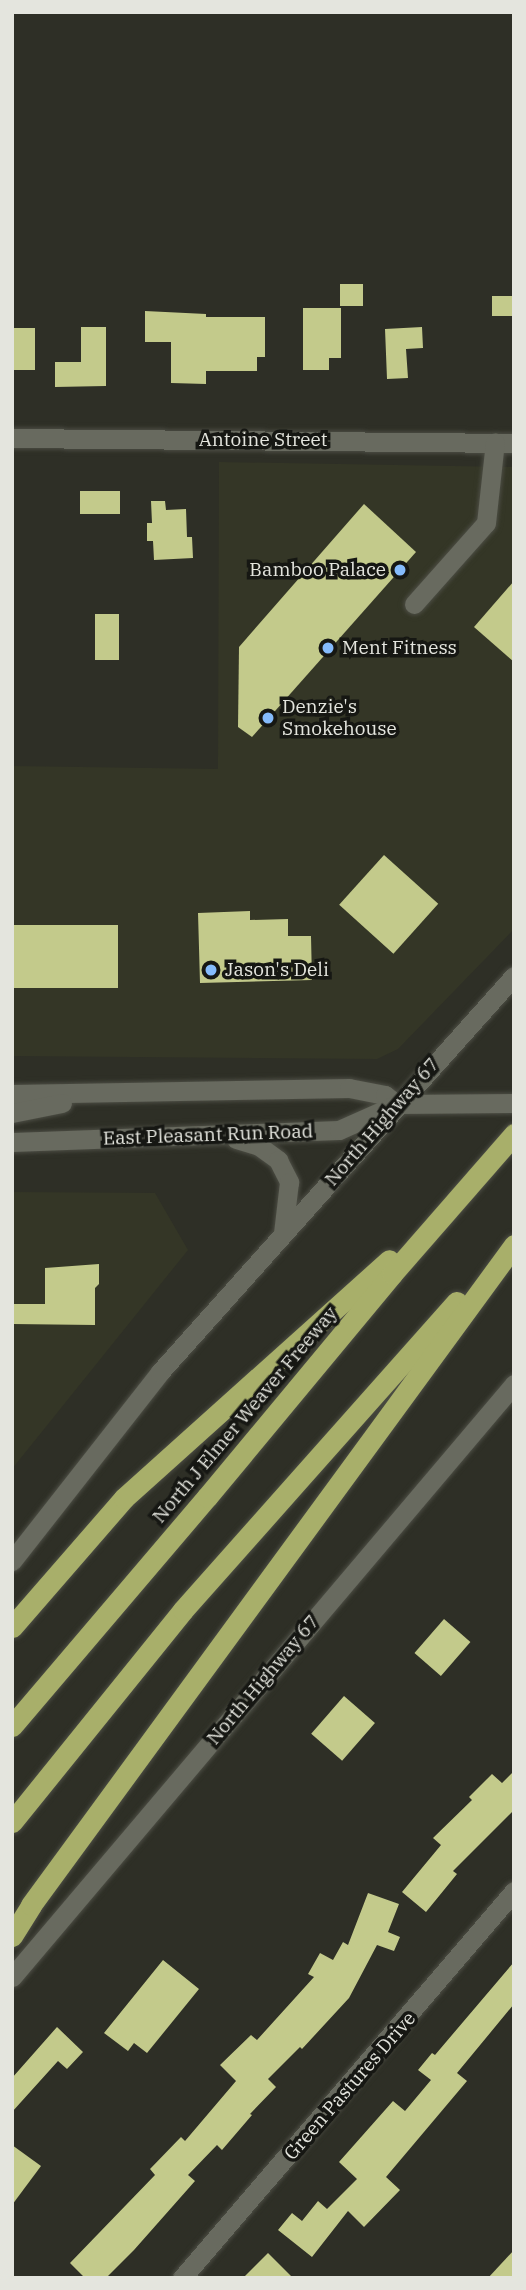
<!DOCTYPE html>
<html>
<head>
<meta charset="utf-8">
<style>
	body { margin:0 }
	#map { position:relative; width:526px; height:2290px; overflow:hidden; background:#2e2f26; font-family:"IBM Plex Serif",serif }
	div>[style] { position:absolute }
	.built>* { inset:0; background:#343626 }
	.building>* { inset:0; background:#c3ca8b; transform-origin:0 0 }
	.roads { filter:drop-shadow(0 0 2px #4c4d44) drop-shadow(0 0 2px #4c4d44) }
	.minor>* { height:19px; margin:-9.5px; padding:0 9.5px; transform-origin:9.5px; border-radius:9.5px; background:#686a5f }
	.secondary>* { height:19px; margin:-9.5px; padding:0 9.5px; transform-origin:9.5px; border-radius:9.5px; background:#686a5f }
	.motorway>* { height:21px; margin:-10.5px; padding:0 10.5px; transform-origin:10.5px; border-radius:10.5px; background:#a8af6a }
	.dots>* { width:19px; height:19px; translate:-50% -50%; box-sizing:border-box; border:4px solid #161713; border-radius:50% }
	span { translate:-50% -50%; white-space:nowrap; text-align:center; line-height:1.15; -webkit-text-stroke:7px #161713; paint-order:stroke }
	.street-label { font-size:19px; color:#e4e5de }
	.poi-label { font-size:19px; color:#e4e5de }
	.right { translate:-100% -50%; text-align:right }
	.left { translate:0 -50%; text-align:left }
	.frame { position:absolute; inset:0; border:14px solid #e4e5de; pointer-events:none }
</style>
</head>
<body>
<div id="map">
	<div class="built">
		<i style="clip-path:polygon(219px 462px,514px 467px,514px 929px,398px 1049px,377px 1059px,12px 1056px,12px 766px,218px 769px)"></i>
		<i style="clip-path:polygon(12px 1192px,155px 1193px,188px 1250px,12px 1469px)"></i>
	</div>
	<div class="building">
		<i style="left:340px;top:284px;width:23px;height:22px"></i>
		<i style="left:492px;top:296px;width:22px;height:20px"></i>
		<i style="clip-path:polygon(303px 308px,341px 308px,341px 358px,329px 358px,329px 370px,303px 370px)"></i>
		<i style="clip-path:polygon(145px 311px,206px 314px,206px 317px,265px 317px,265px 357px,257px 357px,257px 371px,206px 371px,206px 384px,171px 383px,171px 342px,145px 342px)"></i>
		<i style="clip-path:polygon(81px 327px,106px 327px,106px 386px,55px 387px,55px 362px,81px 362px)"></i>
		<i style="clip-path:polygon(422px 327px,423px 348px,406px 349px,408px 378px,387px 379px,385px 329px)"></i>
		<i style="left:12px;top:328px;width:23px;height:42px"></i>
		<i style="left:80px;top:491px;width:40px;height:23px"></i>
		<i style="clip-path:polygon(151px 501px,165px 501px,166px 510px,186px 509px,187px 537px,192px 537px,193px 558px,154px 560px,153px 541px,147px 541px,147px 523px,152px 523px)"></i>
		<i style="clip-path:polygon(364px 504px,416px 552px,252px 737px,238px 727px,239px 647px)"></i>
		<i style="clip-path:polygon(514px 581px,514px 662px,474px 627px)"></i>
		<i style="left:119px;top:614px;width:46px;height:24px;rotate:90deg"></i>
		<i style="left:384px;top:855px;width:73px;height:67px;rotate:42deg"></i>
		<i style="clip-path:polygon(250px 911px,250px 920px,288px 919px,288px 936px,311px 936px,312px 980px,200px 983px,198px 913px)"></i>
		<i style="left:12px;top:925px;width:106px;height:63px"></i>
		<i style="clip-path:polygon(99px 1264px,99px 1284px,95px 1288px,95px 1325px,12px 1324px,12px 1304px,45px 1304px,45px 1268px)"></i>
		<i style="left:444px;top:1619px;width:35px;height:45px;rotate:41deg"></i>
		<i style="left:344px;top:1696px;width:41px;height:50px;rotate:41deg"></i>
		<i style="clip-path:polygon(514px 1771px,514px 1810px,453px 1871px,457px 1874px,426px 1912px,402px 1892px,441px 1845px,433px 1838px,472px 1800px,469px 1797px,492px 1774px,502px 1783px)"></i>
		<i style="clip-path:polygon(368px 1893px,399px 1904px,388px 1932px,400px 1937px,394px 1951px,377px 1945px,349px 1998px,302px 2049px,300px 2047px,268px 2079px,276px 2087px,250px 2114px,252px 2115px,222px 2150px,217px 2145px,188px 2175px,195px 2181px,134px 2250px,106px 2278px,85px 2278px,70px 2263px,155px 2175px,150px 2169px,181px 2137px,185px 2141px,236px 2081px,220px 2065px,251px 2035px,257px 2040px,314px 1977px,308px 1974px,320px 1953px,333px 1960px,343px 1942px,348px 1945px)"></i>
		<i style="clip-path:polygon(163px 1960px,199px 1989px,147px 2053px,134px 2043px,128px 2051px,104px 2033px)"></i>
		<i style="clip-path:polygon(514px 1962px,514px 2004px,457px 2073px,467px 2081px,386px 2177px,400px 2190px,364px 2227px,348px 2211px,312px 2257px,278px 2230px,292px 2213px,302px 2221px,318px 2201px,327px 2209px,357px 2179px,339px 2162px,393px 2101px,405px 2111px,431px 2080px,418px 2070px,432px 2053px,435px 2055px)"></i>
		<i style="clip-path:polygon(57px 2027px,83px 2052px,67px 2069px,58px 2061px,12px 2112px,12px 2078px)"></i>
		<i style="clip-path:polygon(12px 2145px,41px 2166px,12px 2205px)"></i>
		<i style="clip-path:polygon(514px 2250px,514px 2278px,488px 2278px)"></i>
		<i style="clip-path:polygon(268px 2253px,293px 2278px,243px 2278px)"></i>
	</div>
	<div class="roads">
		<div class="minor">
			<i style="left:12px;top:438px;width:502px;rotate:0.57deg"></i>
			<i style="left:414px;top:604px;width:108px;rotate:-48.4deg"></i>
			<i style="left:486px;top:523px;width:81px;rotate:-83.7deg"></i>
			<i style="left:182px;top:2278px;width:510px;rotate:-49.37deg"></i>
		</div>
		<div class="secondary">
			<i style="left:12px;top:1094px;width:337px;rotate:-1deg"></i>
			<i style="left:349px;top:1088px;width:37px;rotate:11deg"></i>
			<i style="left:385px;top:1095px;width:15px;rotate:37deg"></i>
			<i style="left:12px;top:1113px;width:51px;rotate:-11.3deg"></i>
			<i style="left:236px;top:1139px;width:24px;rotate:17deg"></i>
			<i style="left:259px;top:1146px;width:24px;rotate:36deg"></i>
			<i style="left:278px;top:1160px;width:25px;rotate:63deg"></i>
			<i style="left:289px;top:1182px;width:51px;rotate:96.7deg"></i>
			<i style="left:12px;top:1142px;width:327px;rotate:-2.1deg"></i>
			<i style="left:339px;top:1130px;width:64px;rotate:-24.1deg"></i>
			<i style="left:397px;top:1104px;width:117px;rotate:-0.5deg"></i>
			<i style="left:12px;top:1561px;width:240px;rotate:-51.9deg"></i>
			<i style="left:160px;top:1372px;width:531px;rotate:-48.21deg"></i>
			<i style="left:12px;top:1977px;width:777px;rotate:-49.75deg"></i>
		</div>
		<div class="motorway">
			<i style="left:12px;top:1627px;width:171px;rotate:-49deg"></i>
			<i style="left:124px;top:1498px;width:356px;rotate:-41.9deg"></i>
			<i style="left:12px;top:1726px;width:301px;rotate:-49.6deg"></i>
			<i style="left:207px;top:1497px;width:290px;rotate:-50.3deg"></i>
			<i style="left:392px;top:1274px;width:186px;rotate:-48.9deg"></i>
			<i style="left:12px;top:1822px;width:272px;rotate:-51.1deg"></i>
			<i style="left:183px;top:1610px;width:412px;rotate:-48.4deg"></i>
			<i style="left:12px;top:1936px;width:36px;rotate:-58deg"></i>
			<i style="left:31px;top:1905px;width:818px;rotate:-53.8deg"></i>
		</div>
	</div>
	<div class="dots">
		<i style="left:400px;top:570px;background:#85bbfb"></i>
		<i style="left:328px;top:648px;background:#85bbfb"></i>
		<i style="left:268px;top:718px;background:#85bbfb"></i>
		<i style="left:211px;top:970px;background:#85bbfb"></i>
	</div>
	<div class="street-label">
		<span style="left:263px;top:440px">Antoine Street</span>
		<span style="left:382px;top:1122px;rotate:-49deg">North Highway 67</span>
		<span style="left:208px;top:1135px;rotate:-2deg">East Pleasant Run Road</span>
		<span style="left:245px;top:1415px;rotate:-50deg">North J Elmer Weaver Freeway</span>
		<span style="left:263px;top:1680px;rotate:-50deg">North Highway 67</span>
		<span style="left:350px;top:2086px;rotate:-49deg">Green Pastures Drive</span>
	</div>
	<div class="poi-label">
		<span class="right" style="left:386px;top:570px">Bamboo Palace</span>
		<span class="left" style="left:342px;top:648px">Ment Fitness</span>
		<span class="left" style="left:282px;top:718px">Denzie's<br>Smokehouse</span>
		<span class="left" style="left:225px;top:970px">Jason's Deli</span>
	</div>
	<div class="frame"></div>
</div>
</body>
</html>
